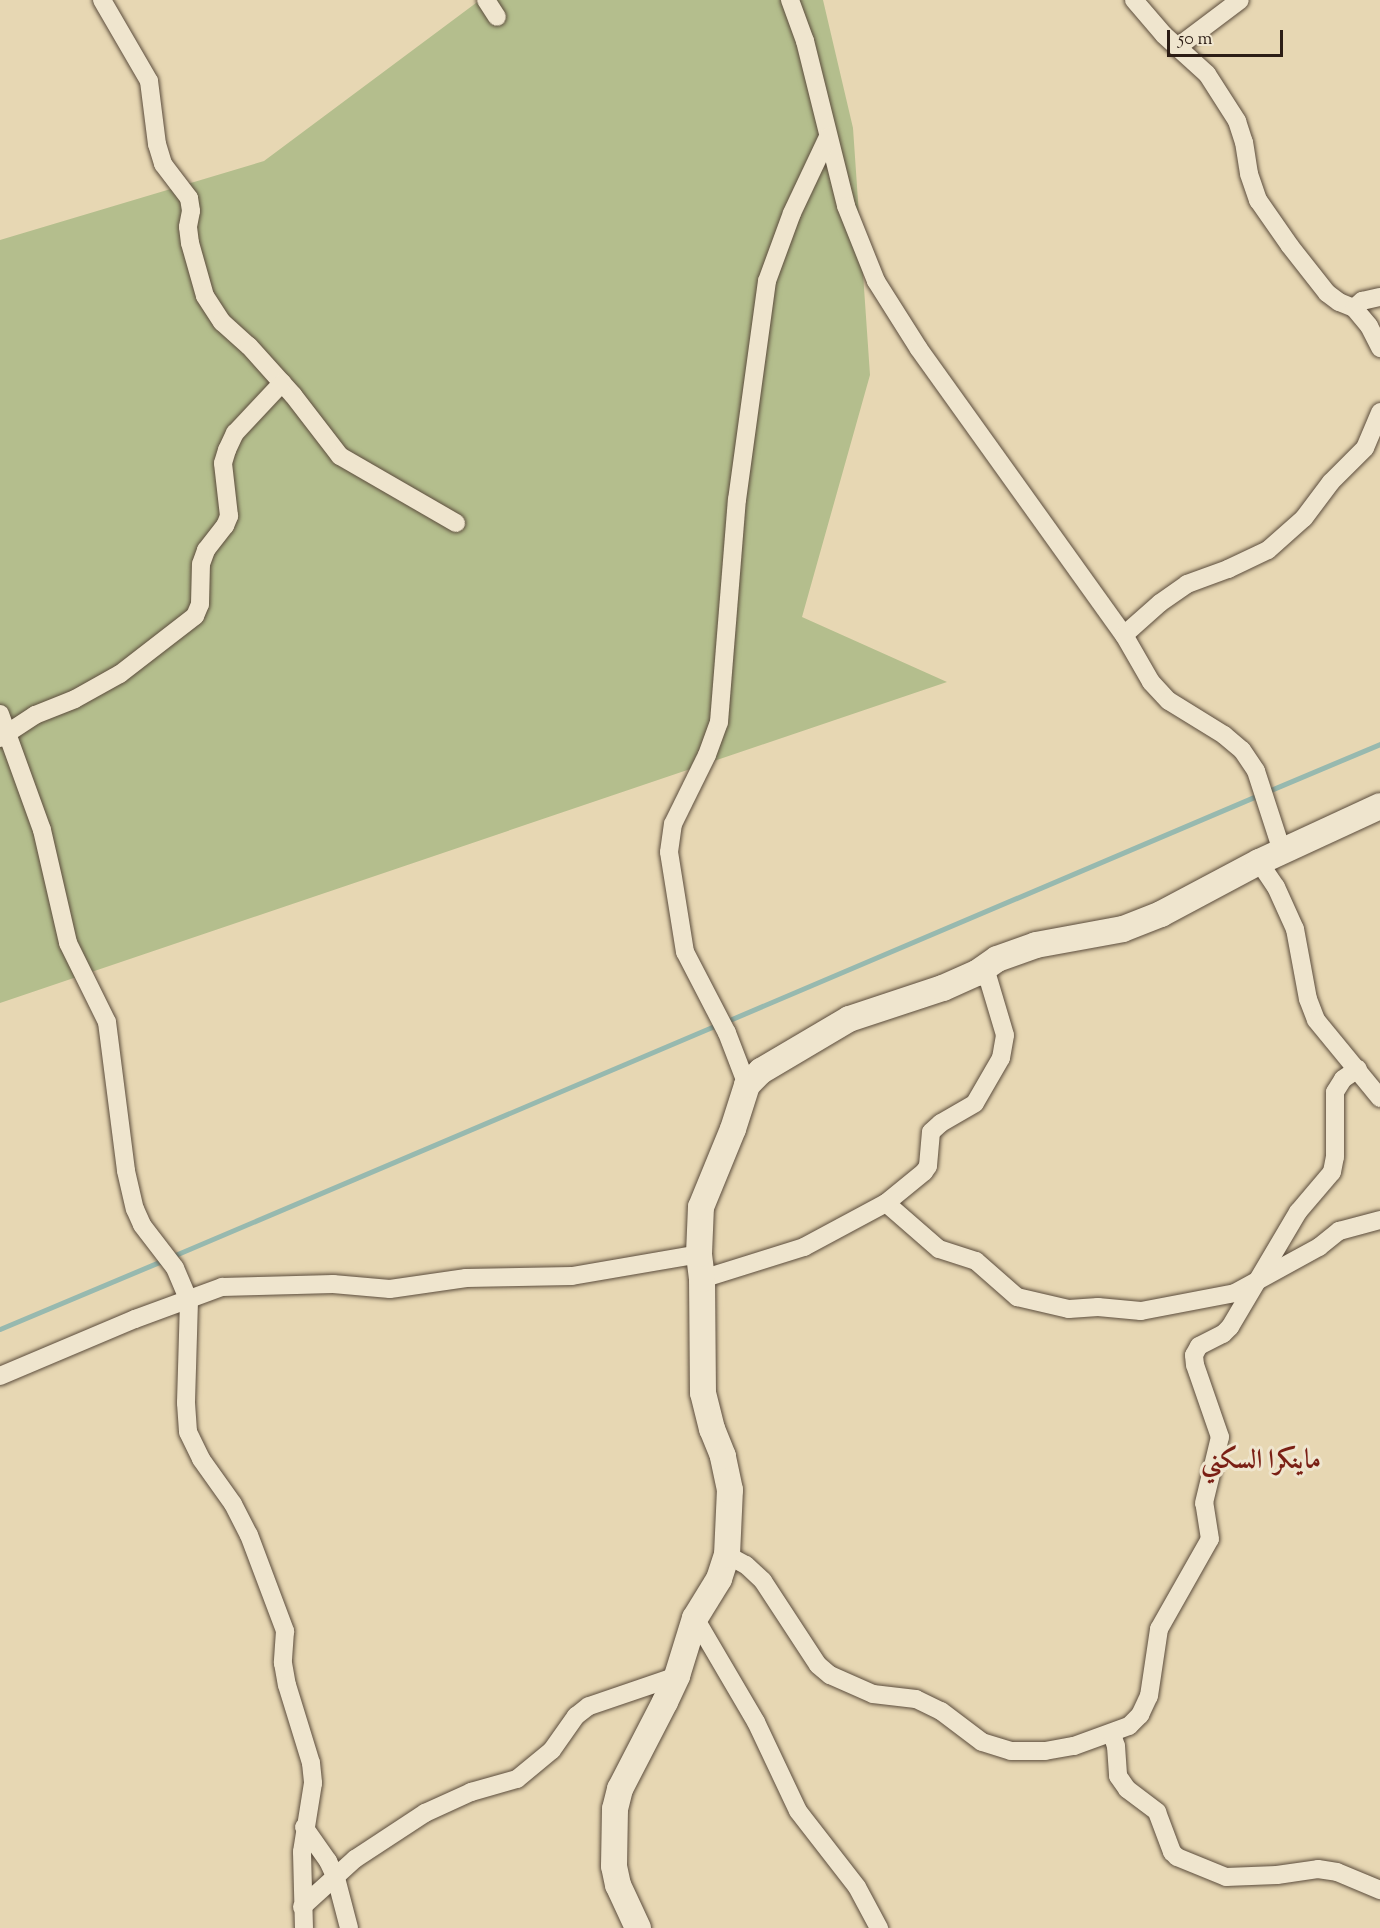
<!DOCTYPE html>
<html>
<head>
<meta charset="utf-8">
<style>
	body { margin:0 }
	#map { position:relative; width:1380px; height:1928px; overflow:hidden; background:#e7d7b3; font-family:"Sorts Mill Goudy",Amiri,serif }
	div>[style] { position:absolute }
	.green>* { inset:0; background:#b4be8d }
	.stream>* { height:4.5px; margin:-2.25px; padding:0 2.25px; transform-origin:2.25px; border-radius:2.25px; background:#97b9af }
	.roads { filter:drop-shadow(0 0 2px #5b4c3c) drop-shadow(0 0 2px #5b4c3c) }
	.street>* { height:18px; margin:-9px; padding:0 9px; transform-origin:9px; border-radius:9px; background:#efe5ce }
	.secondary>* { height:26px; margin:-13px; padding:0 13px; transform-origin:13px; border-radius:13px; background:#efe5ce }
	span { translate:-50% -50%; white-space:nowrap; text-align:center; line-height:1.15; -webkit-text-stroke:6px #efe5ce; paint-order:stroke }
	.neighbourhood-label { font-size:27px; color:#7a1f14; font-weight:700 }
	.scale { position:absolute; left:1167px; top:30px; width:116px; height:27px; box-sizing:border-box; border:3px solid #2c1d15; border-top:0; padding-left:8px; font-size:18px; line-height:21px; white-space:nowrap; color:#2c1d15; -webkit-text-stroke:4px #efe5ce; paint-order:stroke }
</style>
</head>
<body>
<div id="map">
	<div class="green">
		<i style="clip-path:polygon(480px 0,823px 0,853px 128px,870px 375px,802px 617px,947px 682px,0 1003px,0 240px,264px 161px)"></i>
	</div>
	<div class="stream">
		<i style="left:1266px;top:792px;width:124px;rotate:-22.8deg"></i>
		<i style="left:725px;top:1022px;width:580px;rotate:-23.03deg"></i>
		<i style="left:173px;top:1256px;width:591px;rotate:-23.01deg"></i>
		<i style="left:0;top:1329px;width:176px;rotate:-22.8deg"></i>
	</div>
	<div class="roads">
		<div class="street">
			<i style="left:102px;top:0;width:94px;rotate:59.9deg"></i>
			<i style="left:149px;top:81px;width:64px;rotate:82.8deg"></i>
			<i style="left:157px;top:144px;width:21px;rotate:73deg"></i>
			<i style="left:163px;top:164px;width:43px;rotate:52.6deg"></i>
			<i style="left:189px;top:198px;width:13px;rotate:81deg"></i>
			<i style="left:191px;top:211px;width:16px;rotate:101deg"></i>
			<i style="left:188px;top:227px;width:16px;rotate:83deg"></i>
			<i style="left:190px;top:243px;width:55px;rotate:74.2deg"></i>
			<i style="left:205px;top:296px;width:31px;rotate:57deg"></i>
			<i style="left:222px;top:322px;width:36px;rotate:42deg"></i>
			<i style="left:249px;top:346px;width:66px;rotate:48.1deg"></i>
			<i style="left:293px;top:395px;width:77px;rotate:52.4deg"></i>
			<i style="left:340px;top:456px;width:134px;rotate:30deg"></i>
			<i style="left:486px;top:0;width:20px;rotate:57deg"></i>
			<i style="left:790px;top:0;width:44px;rotate:69.9deg"></i>
			<i style="left:805px;top:41px;width:170px;rotate:76deg"></i>
			<i style="left:846px;top:206px;width:81px;rotate:68.2deg"></i>
			<i style="left:876px;top:281px;width:80px;rotate:57.7deg"></i>
			<i style="left:919px;top:349px;width:352px;rotate:54.4deg"></i>
			<i style="left:1124px;top:635px;width:54px;rotate:60.1deg"></i>
			<i style="left:1151px;top:682px;width:26px;rotate:47deg"></i>
			<i style="left:1169px;top:701px;width:65px;rotate:31.7deg"></i>
			<i style="left:1224px;top:735px;width:23px;rotate:40deg"></i>
			<i style="left:1242px;top:750px;width:25px;rotate:56deg"></i>
			<i style="left:1256px;top:771px;width:84px;rotate:72deg"></i>
			<i style="left:1134px;top:0;width:46px;rotate:49.4deg"></i>
			<i style="left:1164px;top:35px;width:58px;rotate:42.2deg"></i>
			<i style="left:1207px;top:74px;width:56px;rotate:57.4deg"></i>
			<i style="left:1237px;top:121px;width:22px;rotate:72deg"></i>
			<i style="left:1244px;top:142px;width:32px;rotate:81deg"></i>
			<i style="left:1249px;top:174px;width:28px;rotate:71deg"></i>
			<i style="left:1258px;top:200px;width:56px;rotate:55.2deg"></i>
			<i style="left:1290px;top:246px;width:60px;rotate:51.8deg"></i>
			<i style="left:1327px;top:293px;width:15px;rotate:37deg"></i>
			<i style="left:1339px;top:302px;width:16px;rotate:22deg"></i>
			<i style="left:1354px;top:308px;width:23px;rotate:50deg"></i>
			<i style="left:1369px;top:326px;width:25px;rotate:63deg"></i>
			<i style="left:1179px;top:46px;width:76px;rotate:-37deg"></i>
			<i style="left:1354px;top:308px;width:11px;rotate:-41deg"></i>
			<i style="left:1362px;top:301px;width:18px;rotate:-13deg"></i>
			<i style="left:1124px;top:635px;width:48px;rotate:-41.6deg"></i>
			<i style="left:1160px;top:603px;width:33px;rotate:-35deg"></i>
			<i style="left:1187px;top:584px;width:44px;rotate:-20.1deg"></i>
			<i style="left:1228px;top:569px;width:44px;rotate:-25.4deg"></i>
			<i style="left:1268px;top:550px;width:48px;rotate:-41.6deg"></i>
			<i style="left:1304px;top:518px;width:45px;rotate:-53.1deg"></i>
			<i style="left:1331px;top:482px;width:48px;rotate:-45deg"></i>
			<i style="left:1365px;top:448px;width:39px;rotate:-67deg"></i>
			<i style="left:0;top:714px;width:123px;rotate:70.1deg"></i>
			<i style="left:42px;top:830px;width:116px;rotate:77deg"></i>
			<i style="left:68px;top:943px;width:88px;rotate:63.7deg"></i>
			<i style="left:107px;top:1022px;width:150px;rotate:82.7deg"></i>
			<i style="left:126px;top:1171px;width:39px;rotate:77deg"></i>
			<i style="left:135px;top:1209px;width:17px;rotate:66deg"></i>
			<i style="left:142px;top:1225px;width:54px;rotate:52.5deg"></i>
			<i style="left:175px;top:1268px;width:36px;rotate:67deg"></i>
			<i style="left:189px;top:1301px;width:102px;rotate:91.7deg"></i>
			<i style="left:186px;top:1403px;width:29px;rotate:86deg"></i>
			<i style="left:188px;top:1432px;width:30px;rotate:64deg"></i>
			<i style="left:201px;top:1459px;width:55px;rotate:54.6deg"></i>
			<i style="left:233px;top:1504px;width:35px;rotate:63deg"></i>
			<i style="left:249px;top:1535px;width:103px;rotate:69.4deg"></i>
			<i style="left:285px;top:1631px;width:32px;rotate:94deg"></i>
			<i style="left:283px;top:1663px;width:22px;rotate:80deg"></i>
			<i style="left:287px;top:1685px;width:82px;rotate:72.9deg"></i>
			<i style="left:311px;top:1763px;width:20px;rotate:84deg"></i>
			<i style="left:313px;top:1783px;width:70px;rotate:99.1deg"></i>
			<i style="left:302px;top:1852px;width:76px;rotate:88.5deg"></i>
			<i style="left:0;top:738px;width:42px;rotate:-33.3deg"></i>
			<i style="left:35px;top:715px;width:43px;rotate:-21.8deg"></i>
			<i style="left:75px;top:699px;width:51px;rotate:-29.1deg"></i>
			<i style="left:120px;top:674px;width:95px;rotate:-37.7deg"></i>
			<i style="left:195px;top:616px;width:13px;rotate:-67deg"></i>
			<i style="left:200px;top:604px;width:40px;rotate:-88.6deg"></i>
			<i style="left:201px;top:564px;width:15px;rotate:-70deg"></i>
			<i style="left:206px;top:550px;width:31px;rotate:-52deg"></i>
			<i style="left:225px;top:526px;width:11px;rotate:-68deg"></i>
			<i style="left:229px;top:516px;width:53px;rotate:-96.5deg"></i>
			<i style="left:223px;top:463px;width:14px;rotate:-73deg"></i>
			<i style="left:227px;top:450px;width:19px;rotate:-65deg"></i>
			<i style="left:235px;top:433px;width:69px;rotate:-46.8deg"></i>
			<i style="left:1259px;top:862px;width:30px;rotate:56deg"></i>
			<i style="left:1276px;top:887px;width:46px;rotate:65.7deg"></i>
			<i style="left:1295px;top:929px;width:71px;rotate:79.5deg"></i>
			<i style="left:1308px;top:999px;width:22px;rotate:69deg"></i>
			<i style="left:1316px;top:1020px;width:101px;rotate:50.6deg"></i>
			<i style="left:747px;top:1085px;width:56px;rotate:-111deg"></i>
			<i style="left:727px;top:1033px;width:91px;rotate:-117.4deg"></i>
			<i style="left:685px;top:952px;width:101px;rotate:-99.1deg"></i>
			<i style="left:669px;top:852px;width:28px;rotate:-82deg"></i>
			<i style="left:673px;top:824px;width:77px;rotate:-63.8deg"></i>
			<i style="left:707px;top:755px;width:35px;rotate:-70deg"></i>
			<i style="left:719px;top:722px;width:223px;rotate:-85.4deg"></i>
			<i style="left:737px;top:500px;width:221px;rotate:-82.2deg"></i>
			<i style="left:767px;top:281px;width:72px;rotate:-69.8deg"></i>
			<i style="left:792px;top:213px;width:84px;rotate:-64.7deg"></i>
			<i style="left:886px;top:1203px;width:70px;rotate:41deg"></i>
			<i style="left:939px;top:1249px;width:39px;rotate:18deg"></i>
			<i style="left:976px;top:1261px;width:55px;rotate:41.3deg"></i>
			<i style="left:1017px;top:1297px;width:53px;rotate:13deg"></i>
			<i style="left:1069px;top:1309px;width:29px;rotate:-4deg"></i>
			<i style="left:1098px;top:1307px;width:43px;rotate:5.3deg"></i>
			<i style="left:1141px;top:1311px;width:96px;rotate:-10.8deg"></i>
			<i style="left:1235px;top:1293px;width:96px;rotate:-28.7deg"></i>
			<i style="left:1319px;top:1247px;width:26px;rotate:-39deg"></i>
			<i style="left:1339px;top:1231px;width:42px;rotate:-15deg"></i>
			<i style="left:702px;top:1279px;width:107px;rotate:-17.4deg"></i>
			<i style="left:804px;top:1247px;width:93px;rotate:-28.2deg"></i>
			<i style="left:886px;top:1203px;width:49px;rotate:-39.2deg"></i>
			<i style="left:924px;top:1172px;width:7px;rotate:-56deg"></i>
			<i style="left:928px;top:1166px;width:34px;rotate:-85deg"></i>
			<i style="left:931px;top:1132px;width:13px;rotate:-42deg"></i>
			<i style="left:941px;top:1123px;width:39px;rotate:-30deg"></i>
			<i style="left:975px;top:1103px;width:52px;rotate:-60deg"></i>
			<i style="left:1001px;top:1058px;width:23px;rotate:-80deg"></i>
			<i style="left:1005px;top:1035px;width:70px;rotate:-106.6deg"></i>
			<i style="left:0;top:1376px;width:147px;rotate:-22.9deg"></i>
			<i style="left:135px;top:1319px;width:93px;rotate:-20.2deg"></i>
			<i style="left:222px;top:1287px;width:111px;rotate:-1.5deg"></i>
			<i style="left:333px;top:1284px;width:57px;rotate:5deg"></i>
			<i style="left:390px;top:1289px;width:77px;rotate:-8.2deg"></i>
			<i style="left:466px;top:1278px;width:106px;rotate:-1.1deg"></i>
			<i style="left:572px;top:1276px;width:129px;rotate:-9.8deg"></i>
			<i style="left:727px;top:1555px;width:21px;rotate:28deg"></i>
			<i style="left:746px;top:1565px;width:23px;rotate:43deg"></i>
			<i style="left:763px;top:1581px;width:100px;rotate:56.8deg"></i>
			<i style="left:818px;top:1665px;width:16px;rotate:40deg"></i>
			<i style="left:830px;top:1675px;width:47px;rotate:23.8deg"></i>
			<i style="left:873px;top:1694px;width:43px;rotate:6.6deg"></i>
			<i style="left:916px;top:1699px;width:28px;rotate:26deg"></i>
			<i style="left:941px;top:1711px;width:51px;rotate:37.1deg"></i>
			<i style="left:982px;top:1742px;width:30px;rotate:17deg"></i>
			<i style="left:1011px;top:1751px;width:34px"></i>
			<i style="left:1045px;top:1751px;width:29px;rotate:-10deg"></i>
			<i style="left:1074px;top:1746px;width:59px;rotate:-20deg"></i>
			<i style="left:1129px;top:1726px;width:16px;rotate:-45deg"></i>
			<i style="left:1140px;top:1715px;width:21px;rotate:-65deg"></i>
			<i style="left:1149px;top:1696px;width:68px;rotate:-81.5deg"></i>
			<i style="left:1159px;top:1629px;width:103px;rotate:-60.5deg"></i>
			<i style="left:1210px;top:1539px;width:36px;rotate:-99deg"></i>
			<i style="left:1204px;top:1503px;width:68px;rotate:-76.4deg"></i>
			<i style="left:1220px;top:1437px;width:76px;rotate:-109.1deg"></i>
			<i style="left:1195px;top:1365px;width:10px;rotate:-96deg"></i>
			<i style="left:1194px;top:1355px;width:10px;rotate:-61deg"></i>
			<i style="left:1199px;top:1346px;width:27px;rotate:-27deg"></i>
			<i style="left:1223px;top:1334px;width:10px;rotate:-45deg"></i>
			<i style="left:1230px;top:1327px;width:134px;rotate:-59.4deg"></i>
			<i style="left:1298px;top:1212px;width:52px;rotate:-49.6deg"></i>
			<i style="left:1332px;top:1172px;width:15px;rotate:-79deg"></i>
			<i style="left:1335px;top:1157px;width:65px;rotate:-90deg"></i>
			<i style="left:1335px;top:1092px;width:15px;rotate:-58deg"></i>
			<i style="left:1343px;top:1079px;width:18px;rotate:-34deg"></i>
			<i style="left:695px;top:1618px;width:121px;rotate:59.6deg"></i>
			<i style="left:756px;top:1722px;width:98px;rotate:64.7deg"></i>
			<i style="left:798px;top:1811px;width:96px;rotate:52.2deg"></i>
			<i style="left:857px;top:1887px;width:47px;rotate:61.8deg"></i>
			<i style="left:1112px;top:1734px;width:13px;rotate:72deg"></i>
			<i style="left:1116px;top:1746px;width:30px;rotate:86deg"></i>
			<i style="left:1118px;top:1776px;width:16px;rotate:55deg"></i>
			<i style="left:1127px;top:1789px;width:38px;rotate:37deg"></i>
			<i style="left:1157px;top:1812px;width:43px;rotate:69.4deg"></i>
			<i style="left:1172px;top:1852px;width:7px;rotate:45deg"></i>
			<i style="left:1177px;top:1857px;width:53px;rotate:22.2deg"></i>
			<i style="left:1226px;top:1877px;width:51px;rotate:-2.2deg"></i>
			<i style="left:1277px;top:1875px;width:41px;rotate:-8.3deg"></i>
			<i style="left:1318px;top:1869px;width:19px;rotate:9deg"></i>
			<i style="left:1337px;top:1872px;width:47px;rotate:22.7deg"></i>
			<i style="left:304px;top:1827px;width:42px;rotate:54.8deg"></i>
			<i style="left:328px;top:1861px;width:19px;rotate:65deg"></i>
			<i style="left:336px;top:1878px;width:52px;rotate:75.4deg"></i>
			<i style="left:302px;top:1907px;width:72px;rotate:-42.2deg"></i>
			<i style="left:355px;top:1859px;width:84px;rotate:-33.3deg"></i>
			<i style="left:425px;top:1813px;width:51px;rotate:-24.5deg"></i>
			<i style="left:471px;top:1792px;width:48px;rotate:-15.8deg"></i>
			<i style="left:517px;top:1779px;width:45px;rotate:-39.6deg"></i>
			<i style="left:552px;top:1750px;width:42px;rotate:-54.8deg"></i>
			<i style="left:576px;top:1716px;width:16px;rotate:-38deg"></i>
			<i style="left:589px;top:1706px;width:93px;rotate:-18.8deg"></i>
		</div>
		<div class="secondary">
			<i style="left:638px;top:1928px;width:47px;rotate:-114.9deg"></i>
			<i style="left:618px;top:1885px;width:19px;rotate:-102deg"></i>
			<i style="left:614px;top:1866px;width:57px;rotate:-89deg"></i>
			<i style="left:615px;top:1809px;width:21px;rotate:-76deg"></i>
			<i style="left:620px;top:1789px;width:98px;rotate:-62.7deg"></i>
			<i style="left:665px;top:1702px;width:29px;rotate:-65deg"></i>
			<i style="left:677px;top:1676px;width:61px;rotate:-72.8deg"></i>
			<i style="left:695px;top:1618px;width:46px;rotate:-58.4deg"></i>
			<i style="left:719px;top:1579px;width:25px;rotate:-72deg"></i>
			<i style="left:727px;top:1555px;width:65px;rotate:-87.4deg"></i>
			<i style="left:730px;top:1490px;width:35px;rotate:-102deg"></i>
			<i style="left:723px;top:1456px;width:29px;rotate:-112deg"></i>
			<i style="left:712px;top:1429px;width:37px;rotate:-104deg"></i>
			<i style="left:703px;top:1393px;width:114px;rotate:-90.5deg"></i>
			<i style="left:702px;top:1279px;width:25px;rotate:-97deg"></i>
			<i style="left:699px;top:1254px;width:47px;rotate:-87.6deg"></i>
			<i style="left:701px;top:1207px;width:84px;rotate:-67.7deg"></i>
			<i style="left:733px;top:1129px;width:46px;rotate:-72.3deg"></i>
			<i style="left:747px;top:1085px;width:20px;rotate:-45deg"></i>
			<i style="left:761px;top:1071px;width:102px;rotate:-30.6deg"></i>
			<i style="left:849px;top:1019px;width:99px;rotate:-18.3deg"></i>
			<i style="left:943px;top:988px;width:37px;rotate:-24deg"></i>
			<i style="left:977px;top:973px;width:24px;rotate:-35deg"></i>
			<i style="left:997px;top:959px;width:41px;rotate:-19.7deg"></i>
			<i style="left:1036px;top:945px;width:88px;rotate:-10.4deg"></i>
			<i style="left:1123px;top:929px;width:41px;rotate:-21.5deg"></i>
			<i style="left:1161px;top:914px;width:111px;rotate:-28deg"></i>
			<i style="left:1259px;top:862px;width:133px;rotate:-24.8deg"></i>
		</div>
	</div>
	<div class="neighbourhood-label">
		<span style="left:1261px;top:1462px">ماينكرا السكني</span>
	</div>
	<div class="scale">50 m</div>
</div>
</body>
</html>
